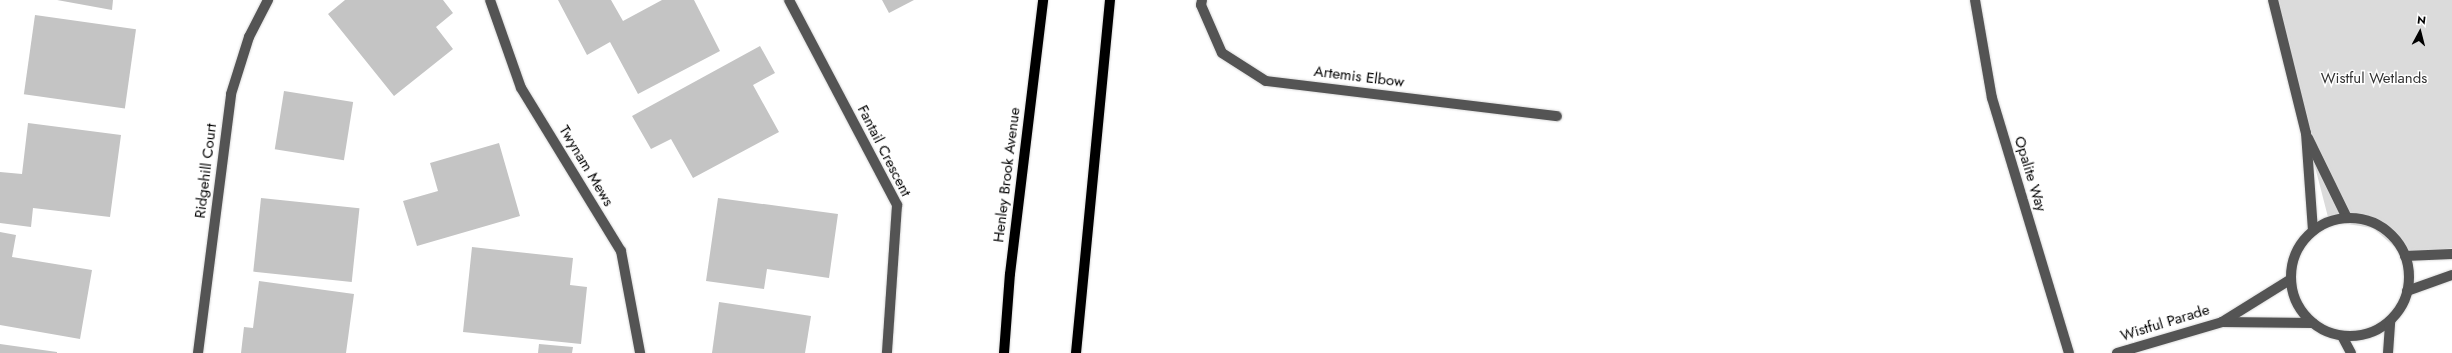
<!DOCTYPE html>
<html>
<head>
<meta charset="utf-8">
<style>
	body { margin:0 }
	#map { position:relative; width:2452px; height:353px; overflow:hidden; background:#fff; font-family:Jost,sans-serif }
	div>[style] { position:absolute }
	.green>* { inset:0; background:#dbdbdb }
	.building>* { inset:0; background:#c4c4c4; transform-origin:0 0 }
	.roads { filter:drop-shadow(0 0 1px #dbdbdb) drop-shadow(0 0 1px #dbdbdb) }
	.minor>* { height:10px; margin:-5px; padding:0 5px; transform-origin:5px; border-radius:5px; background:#545454 }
	.minor>.ring { margin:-5px; padding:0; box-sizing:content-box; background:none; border:10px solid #545454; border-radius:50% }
	.major>* { height:10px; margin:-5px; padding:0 5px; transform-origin:5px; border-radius:5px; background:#000 }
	span { translate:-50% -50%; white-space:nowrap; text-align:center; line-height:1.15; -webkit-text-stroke:3px #fff; paint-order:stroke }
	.street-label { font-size:15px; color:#000 }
	.park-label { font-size:15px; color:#323232 }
	.north { position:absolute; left:2400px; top:12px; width:40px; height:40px; -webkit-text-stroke:3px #fff; paint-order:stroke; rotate:7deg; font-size:11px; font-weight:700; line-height:16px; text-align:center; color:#000 }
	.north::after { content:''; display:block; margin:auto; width:14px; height:18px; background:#000; clip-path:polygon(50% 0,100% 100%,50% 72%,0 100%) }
</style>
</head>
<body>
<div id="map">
	<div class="green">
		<i style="clip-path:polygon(2272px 0,2452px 0,2452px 248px,2404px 255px,2373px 228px,2329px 221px)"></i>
	</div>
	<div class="building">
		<i style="clip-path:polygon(57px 0,113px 0,112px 10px)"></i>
		<i style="clip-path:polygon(345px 0,443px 0,453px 13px,436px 27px,453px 49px,394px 96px,328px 14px)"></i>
		<i style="clip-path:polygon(558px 0,611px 0,623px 21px,662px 0,694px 0,720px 51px,638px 94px,610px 42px,587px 55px)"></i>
		<i style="clip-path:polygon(882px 0,914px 0,889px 13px)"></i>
		<i style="left:35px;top:15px;width:102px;height:80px;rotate:8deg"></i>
		<i style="clip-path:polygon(760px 46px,775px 73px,753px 85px,779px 132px,693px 178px,671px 139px,651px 149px,632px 116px)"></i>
		<i style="left:284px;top:91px;width:70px;height:59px;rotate:9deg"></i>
		<i style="clip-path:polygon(28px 123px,121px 135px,110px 217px,33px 208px,31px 227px,0 223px,0 172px,22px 174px)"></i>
		<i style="clip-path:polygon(499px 143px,520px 216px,417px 246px,403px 201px,438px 191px,430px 163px)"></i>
		<i style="left:261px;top:198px;width:99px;height:74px;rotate:6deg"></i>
		<i style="clip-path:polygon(718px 198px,838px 214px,829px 278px,767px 269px,764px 289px,706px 281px)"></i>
		<i style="clip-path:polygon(0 232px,16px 235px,12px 257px,92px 270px,80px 339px,0 325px)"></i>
		<i style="clip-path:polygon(472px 247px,573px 258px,570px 285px,587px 287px,581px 344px,463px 332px)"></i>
		<i style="clip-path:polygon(259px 281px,354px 294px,346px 353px,241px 353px,244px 327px,253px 328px)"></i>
		<i style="clip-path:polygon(719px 302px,811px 316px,805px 353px,712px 353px)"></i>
		<i style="clip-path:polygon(0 344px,57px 352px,57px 353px,0 353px)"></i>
		<i style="clip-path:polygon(539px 344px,573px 347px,572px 353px,538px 353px)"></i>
	</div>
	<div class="roads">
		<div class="minor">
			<i style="left:490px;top:0;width:93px;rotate:70.6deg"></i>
			<i style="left:521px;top:88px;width:191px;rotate:58.5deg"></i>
			<i style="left:621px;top:251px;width:104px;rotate:79.4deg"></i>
			<i style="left:789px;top:0;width:232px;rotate:62.2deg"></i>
			<i style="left:897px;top:205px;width:148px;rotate:93.9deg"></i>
			<i style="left:1202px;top:0;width:5px;rotate:101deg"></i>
			<i style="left:1201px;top:5px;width:52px;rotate:66.4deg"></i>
			<i style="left:1222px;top:53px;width:52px;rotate:32.5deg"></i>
			<i style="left:1266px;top:81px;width:293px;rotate:6.9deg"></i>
			<i style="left:1975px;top:0;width:99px;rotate:80.2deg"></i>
			<i style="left:1992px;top:98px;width:266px;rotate:73.2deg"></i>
			<i style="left:2273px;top:0;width:137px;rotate:76.1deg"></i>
			<i style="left:2306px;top:133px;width:98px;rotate:85.9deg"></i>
			<i style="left:2308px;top:138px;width:89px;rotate:64deg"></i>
			<i class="ring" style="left:2291px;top:218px;width:108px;height:108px"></i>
			<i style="left:2405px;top:256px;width:47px;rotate:-2.4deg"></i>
			<i style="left:2407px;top:291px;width:48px;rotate:-19.6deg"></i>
			<i style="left:2222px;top:322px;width:91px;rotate:0.6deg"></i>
			<i style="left:2342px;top:336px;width:19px;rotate:62deg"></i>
			<i style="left:198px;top:353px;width:261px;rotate:-82.7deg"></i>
			<i style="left:231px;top:94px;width:60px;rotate:-72.5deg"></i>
			<i style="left:249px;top:37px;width:42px;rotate:-62.8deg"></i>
			<i style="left:2117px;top:353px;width:109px;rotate:-16.4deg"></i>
			<i style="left:2222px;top:322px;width:81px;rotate:-31.9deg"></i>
			<i style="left:2388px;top:353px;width:32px;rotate:-86deg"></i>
		</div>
		<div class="major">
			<i style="left:1004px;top:353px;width:79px;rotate:-85.7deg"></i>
			<i style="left:1010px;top:274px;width:276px;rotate:-83.1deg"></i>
			<i style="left:1076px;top:353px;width:355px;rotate:-84.5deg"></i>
		</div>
	</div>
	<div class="street-label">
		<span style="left:1359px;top:77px;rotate:7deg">Artemis Elbow</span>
		<span style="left:884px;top:151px;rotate:63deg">Fantail Crescent</span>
		<span style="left:586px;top:166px;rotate:59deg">Twynam Mews</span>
		<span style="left:206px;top:171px;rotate:-83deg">Ridgehill Court</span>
		<span style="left:2030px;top:174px;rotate:73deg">Opalite Way</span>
		<span style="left:1007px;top:175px;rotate:-83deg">Henley Brook Avenue</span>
		<span style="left:2165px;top:323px;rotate:-17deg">Wistful Parade</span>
	</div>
	<div class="park-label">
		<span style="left:2374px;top:79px">Wistful Wetlands</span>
	</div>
	<div class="north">N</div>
</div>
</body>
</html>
